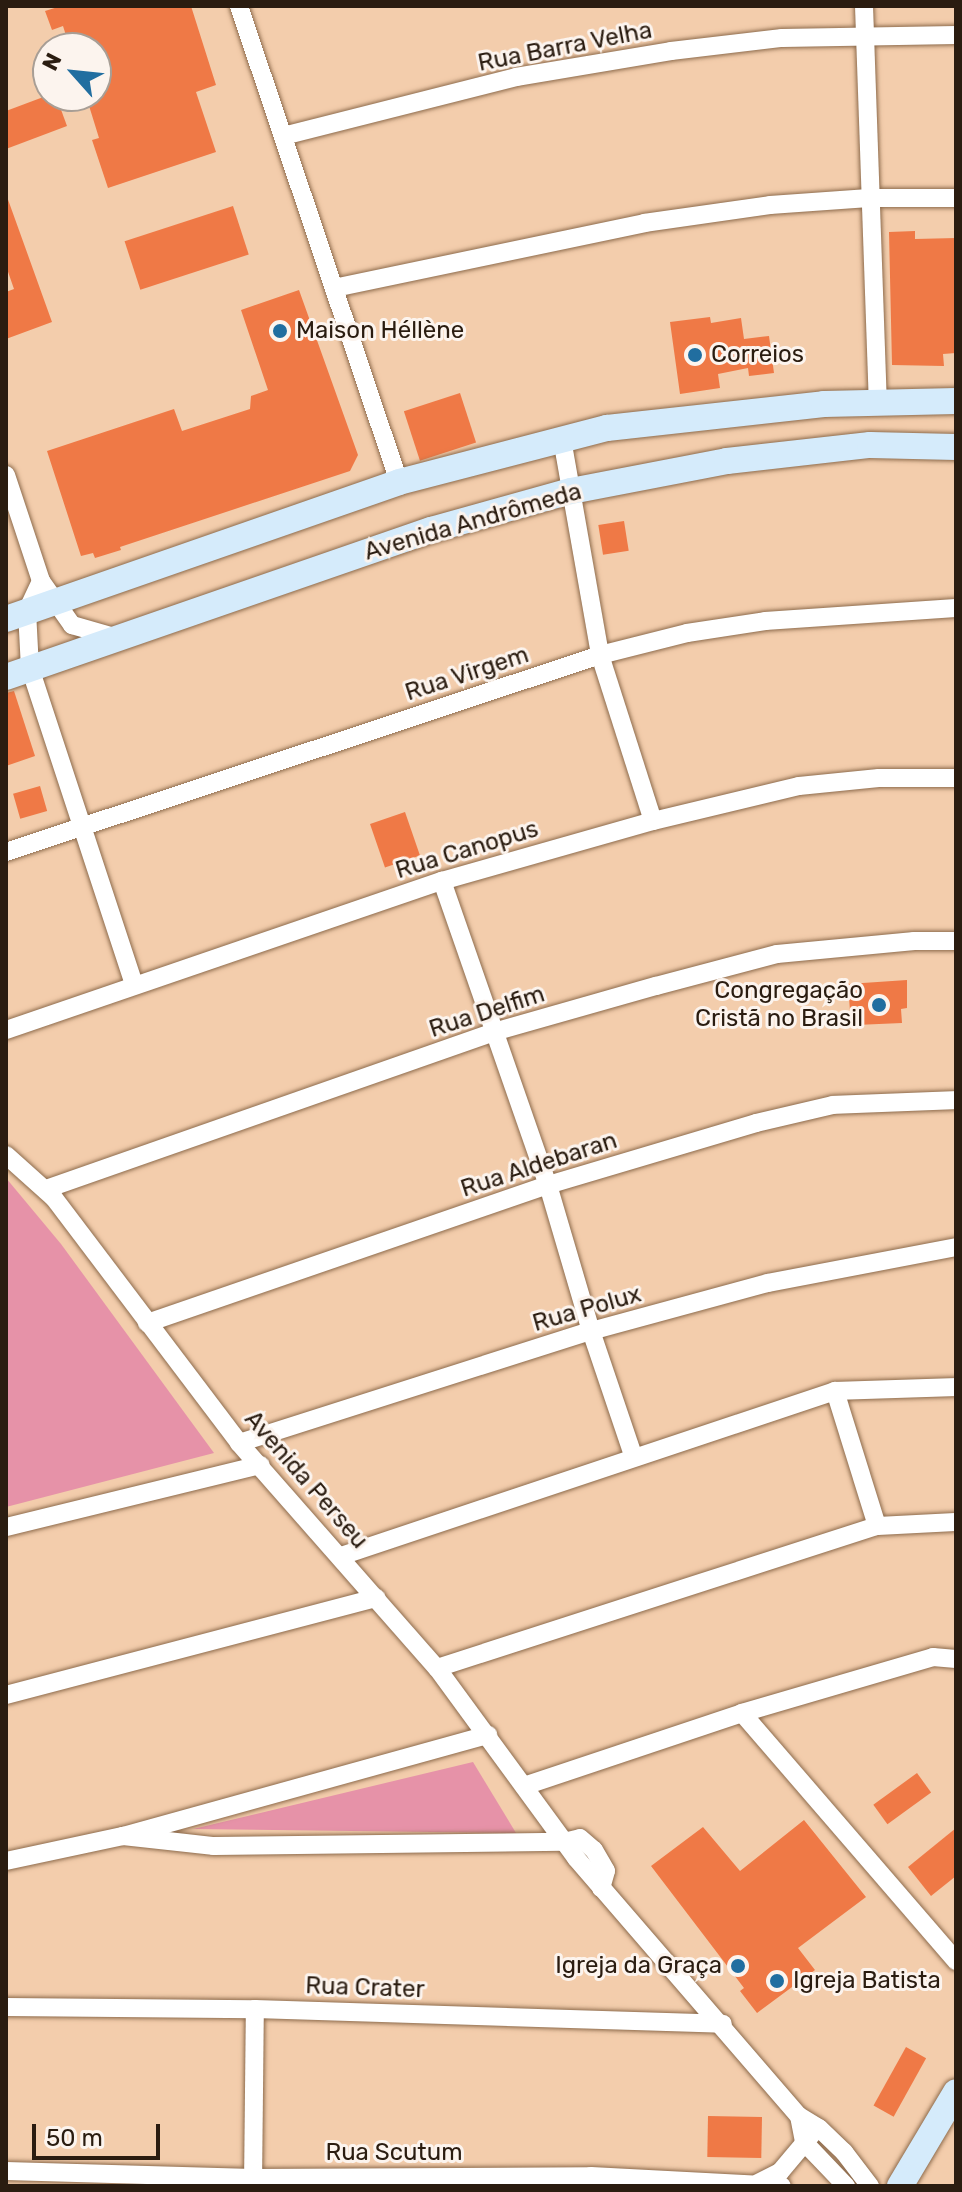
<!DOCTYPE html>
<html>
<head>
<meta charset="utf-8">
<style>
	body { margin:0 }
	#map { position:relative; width:962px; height:2192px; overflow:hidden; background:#f3cdac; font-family:Rubik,sans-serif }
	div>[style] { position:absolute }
	.green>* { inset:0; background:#e692a8 }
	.building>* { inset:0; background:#ef7946; transform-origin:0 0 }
	.roads { filter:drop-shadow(0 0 2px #8d6b4c) drop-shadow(0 0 2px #8d6b4c) }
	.street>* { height:18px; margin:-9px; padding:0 9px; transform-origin:9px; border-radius:9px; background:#fff }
	.secondary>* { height:26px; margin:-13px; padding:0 13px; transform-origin:13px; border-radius:13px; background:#d5ebfb }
	.dots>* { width:22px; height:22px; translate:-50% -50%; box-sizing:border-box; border:4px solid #fcf4ee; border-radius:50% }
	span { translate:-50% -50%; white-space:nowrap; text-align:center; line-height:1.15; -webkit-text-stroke:6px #fcf4ee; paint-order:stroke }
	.street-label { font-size:24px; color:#2a1c10 }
	.poi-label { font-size:24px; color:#2a1c10 }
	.left { translate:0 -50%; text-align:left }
	.right { translate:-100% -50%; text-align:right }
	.frame { position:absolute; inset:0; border:8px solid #2a1c10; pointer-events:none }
	.north { position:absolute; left:32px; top:32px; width:80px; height:80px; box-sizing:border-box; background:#fcf4ee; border:2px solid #a89e95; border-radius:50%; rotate:297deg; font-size:22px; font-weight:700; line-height:32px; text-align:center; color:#2a1c10 }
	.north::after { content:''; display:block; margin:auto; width:28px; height:36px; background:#216ea0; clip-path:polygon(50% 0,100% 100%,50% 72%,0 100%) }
	.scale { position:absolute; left:32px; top:2124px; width:128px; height:36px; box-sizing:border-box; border:4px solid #2a1c10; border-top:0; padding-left:10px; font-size:24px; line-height:28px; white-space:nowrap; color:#2a1c10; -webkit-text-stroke:6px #fcf4ee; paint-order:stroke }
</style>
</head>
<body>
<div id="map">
	<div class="green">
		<i style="clip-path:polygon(6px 1178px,61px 1244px,214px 1453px,6px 1507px)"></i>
		<i style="clip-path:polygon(473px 1762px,516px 1833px,193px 1829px)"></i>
	</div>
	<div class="building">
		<i style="clip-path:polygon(61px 6px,191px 6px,216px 85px,196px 92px,216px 152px,108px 188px,92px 140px,99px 138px,86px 96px,96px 96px,96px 48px,70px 48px,63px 26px,52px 30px,45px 11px)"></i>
		<i style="clip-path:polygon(46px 96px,56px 96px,67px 126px,6px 149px,6px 111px)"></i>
		<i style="clip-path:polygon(6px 194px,52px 322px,6px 339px,6px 292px,14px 289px,6px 266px)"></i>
		<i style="left:233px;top:206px;width:51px;height:114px;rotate:72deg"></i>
		<i style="clip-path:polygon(915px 231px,915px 239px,956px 238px,956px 353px,943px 354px,944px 366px,892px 365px,889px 232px)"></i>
		<i style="clip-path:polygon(299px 290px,358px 455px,350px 471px,120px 547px,121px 550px,95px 558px,93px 553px,81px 556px,47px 451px,174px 409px,182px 431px,250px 409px,251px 396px,268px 390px,241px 310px)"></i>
		<i style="clip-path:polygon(710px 317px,711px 323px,741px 318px,744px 339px,769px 336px,774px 373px,749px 376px,748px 368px,718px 374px,720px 388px,680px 394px,670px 322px)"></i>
		<i style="left:460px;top:393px;width:52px;height:59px;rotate:72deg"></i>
		<i style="left:624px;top:521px;width:30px;height:26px;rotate:81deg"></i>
		<i style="clip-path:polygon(14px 691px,35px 756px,6px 766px,6px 693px)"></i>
		<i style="left:40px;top:786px;width:26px;height:28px;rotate:74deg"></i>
		<i style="left:405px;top:812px;width:46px;height:37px;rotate:71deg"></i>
		<i style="clip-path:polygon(907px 980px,907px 1008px,901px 1009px,902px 1023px,856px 1025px,855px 1011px,850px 1011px,848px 984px)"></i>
		<i style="left:917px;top:1773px;width:24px;height:54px;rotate:54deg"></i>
		<i style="clip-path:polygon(804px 1820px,866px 1897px,798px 1948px,815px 1970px,757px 2013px,740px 1991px,744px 1988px,651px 1866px,703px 1827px,740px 1871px)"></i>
		<i style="clip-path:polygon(956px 1828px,956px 1876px,931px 1896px,908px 1867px)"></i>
		<i style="left:906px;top:2047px;width:23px;height:67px;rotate:29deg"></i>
		<i style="left:708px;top:2116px;width:54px;height:41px;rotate:1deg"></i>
	</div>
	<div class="roads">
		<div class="street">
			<i style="left:239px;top:6px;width:502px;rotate:71.42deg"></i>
			<i style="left:864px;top:6px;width:398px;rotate:88deg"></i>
			<i style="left:283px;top:136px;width:240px;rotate:-14.2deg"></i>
			<i style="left:516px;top:77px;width:157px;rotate:-9.5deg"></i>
			<i style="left:671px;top:51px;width:112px;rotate:-6.7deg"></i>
			<i style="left:782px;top:38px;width:174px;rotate:-1deg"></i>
			<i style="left:334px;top:288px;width:317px;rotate:-11.8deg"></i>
			<i style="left:644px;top:223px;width:127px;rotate:-8.1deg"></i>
			<i style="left:770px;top:205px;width:99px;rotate:-4deg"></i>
			<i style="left:869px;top:198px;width:87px"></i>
			<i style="left:562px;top:439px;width:219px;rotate:80deg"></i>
			<i style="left:600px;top:655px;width:174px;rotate:72.3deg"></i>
			<i style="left:6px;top:475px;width:112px;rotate:71.7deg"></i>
			<i style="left:41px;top:581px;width:54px;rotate:54.8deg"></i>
			<i style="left:72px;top:625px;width:48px;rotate:15.8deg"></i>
			<i style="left:41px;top:581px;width:33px;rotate:115deg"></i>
			<i style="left:27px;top:611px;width:57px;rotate:87deg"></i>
			<i style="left:30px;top:668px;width:333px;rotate:71.8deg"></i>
			<i style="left:6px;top:852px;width:626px;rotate:-18.35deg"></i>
			<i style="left:600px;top:655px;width:90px;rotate:-14.2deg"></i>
			<i style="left:687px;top:633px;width:79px;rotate:-8.7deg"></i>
			<i style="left:765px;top:621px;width:191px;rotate:-3.9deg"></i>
			<i style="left:442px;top:881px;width:322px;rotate:70.8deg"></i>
			<i style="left:548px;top:1185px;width:152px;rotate:73.6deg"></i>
			<i style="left:591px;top:1331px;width:131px;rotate:71.3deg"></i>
			<i style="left:6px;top:1030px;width:461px;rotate:-18.9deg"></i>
			<i style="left:442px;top:881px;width:219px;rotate:-15.9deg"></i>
			<i style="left:653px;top:821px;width:150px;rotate:-13.5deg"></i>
			<i style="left:799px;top:786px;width:80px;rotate:-5.7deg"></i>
			<i style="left:879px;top:778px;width:77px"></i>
			<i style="left:6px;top:1155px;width:64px;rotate:41.9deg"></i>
			<i style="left:54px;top:1198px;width:307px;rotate:52.9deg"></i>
			<i style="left:239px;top:1443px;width:300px;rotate:48.7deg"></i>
			<i style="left:437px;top:1668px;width:235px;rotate:53.8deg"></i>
			<i style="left:576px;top:1858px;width:341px;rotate:49.2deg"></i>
			<i style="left:799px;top:2116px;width:26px;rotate:79deg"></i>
			<i style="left:804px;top:2142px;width:61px;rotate:46.3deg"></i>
			<i style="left:46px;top:1189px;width:475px;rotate:-19.3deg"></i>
			<i style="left:494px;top:1032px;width:168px;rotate:-15.9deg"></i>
			<i style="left:656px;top:986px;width:125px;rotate:-14.8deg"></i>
			<i style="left:777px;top:954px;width:138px;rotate:-5.4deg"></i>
			<i style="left:914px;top:941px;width:42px"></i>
			<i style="left:147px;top:1323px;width:424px;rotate:-19deg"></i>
			<i style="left:548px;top:1185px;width:217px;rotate:-16.6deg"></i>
			<i style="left:756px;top:1123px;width:79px;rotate:-13.2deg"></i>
			<i style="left:833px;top:1105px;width:123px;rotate:-2.3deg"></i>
			<i style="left:835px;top:1391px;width:141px;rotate:72.7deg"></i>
			<i style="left:239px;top:1443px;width:369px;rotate:-17.7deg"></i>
			<i style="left:591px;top:1331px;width:183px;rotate:-15.2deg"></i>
			<i style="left:768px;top:1283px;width:191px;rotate:-10.8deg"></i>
			<i style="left:6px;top:1527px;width:262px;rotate:-13.7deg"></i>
			<i style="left:341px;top:1556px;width:521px;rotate:-18.47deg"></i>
			<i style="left:835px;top:1391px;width:121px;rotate:-1.9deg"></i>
			<i style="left:437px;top:1668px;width:462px;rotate:-17.9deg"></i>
			<i style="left:877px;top:1526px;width:79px;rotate:-2.9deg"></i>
			<i style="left:6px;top:1695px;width:383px;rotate:-14.7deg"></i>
			<i style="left:742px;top:1713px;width:328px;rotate:49.2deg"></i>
			<i style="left:524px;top:1786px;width:230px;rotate:-18.5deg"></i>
			<i style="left:742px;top:1713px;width:199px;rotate:-16.3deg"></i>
			<i style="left:933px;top:1657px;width:23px;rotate:5deg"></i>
			<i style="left:123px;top:1836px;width:92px;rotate:6.3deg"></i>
			<i style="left:214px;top:1846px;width:350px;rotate:-0.7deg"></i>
			<i style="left:564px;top:1842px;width:16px;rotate:-14deg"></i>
			<i style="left:580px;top:1838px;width:18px;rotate:41deg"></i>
			<i style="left:594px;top:1850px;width:24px;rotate:60deg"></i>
			<i style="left:606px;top:1871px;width:18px;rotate:106deg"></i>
			<i style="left:6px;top:1861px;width:120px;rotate:-12.1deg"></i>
			<i style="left:123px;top:1836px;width:379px;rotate:-15.5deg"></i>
			<i style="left:6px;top:2007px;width:249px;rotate:0.5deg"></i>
			<i style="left:255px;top:2009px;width:468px;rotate:1.8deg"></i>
			<i style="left:799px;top:2116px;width:23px;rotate:31deg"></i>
			<i style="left:819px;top:2128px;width:35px;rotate:44deg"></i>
			<i style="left:844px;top:2152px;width:43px;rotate:52.6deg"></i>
			<i style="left:6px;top:2171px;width:247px;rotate:1.6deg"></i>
			<i style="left:253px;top:2178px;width:338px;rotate:-0.3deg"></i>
			<i style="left:591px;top:2176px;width:191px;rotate:3deg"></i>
			<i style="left:758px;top:2183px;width:25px;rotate:-27deg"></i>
			<i style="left:780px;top:2172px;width:50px;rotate:-49.9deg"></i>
			<i style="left:253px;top:2186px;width:177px;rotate:-89.4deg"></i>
		</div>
		<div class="secondary">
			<i style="left:6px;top:619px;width:416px;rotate:-19.2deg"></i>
			<i style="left:399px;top:482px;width:215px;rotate:-14.6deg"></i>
			<i style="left:607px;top:428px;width:218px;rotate:-6.3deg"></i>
			<i style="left:824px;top:404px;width:132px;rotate:-1.3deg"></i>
			<i style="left:6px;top:677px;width:450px;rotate:-19.1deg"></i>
			<i style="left:431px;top:530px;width:145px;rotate:-15.6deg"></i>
			<i style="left:571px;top:491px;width:159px;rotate:-10.9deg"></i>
			<i style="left:727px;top:461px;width:144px;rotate:-6.4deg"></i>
			<i style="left:870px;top:445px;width:86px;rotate:1.3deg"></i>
			<i style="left:900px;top:2186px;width:109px;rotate:-59.2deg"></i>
		</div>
	</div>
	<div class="dots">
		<i style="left:280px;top:331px;background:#216ea0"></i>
		<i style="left:695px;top:355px;background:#216ea0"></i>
		<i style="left:879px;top:1005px;background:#216ea0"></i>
		<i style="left:738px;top:1966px;background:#216ea0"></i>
		<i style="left:777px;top:1981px;background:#216ea0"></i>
	</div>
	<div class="street-label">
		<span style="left:565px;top:47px;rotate:-11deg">Rua Barra Velha</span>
		<span style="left:473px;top:522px;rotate:-16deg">Avenida Andrômeda</span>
		<span style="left:467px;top:674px;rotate:-18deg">Rua Virgem</span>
		<span style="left:467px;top:850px;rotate:-17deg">Rua Canopus</span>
		<span style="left:487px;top:1012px;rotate:-18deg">Rua Delfim</span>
		<span style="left:539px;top:1165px;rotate:-18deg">Rua Aldebaran</span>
		<span style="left:587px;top:1309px;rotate:-16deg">Rua Polux</span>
		<span style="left:306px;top:1480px;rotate:49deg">Avenida Perseu</span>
		<span style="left:365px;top:1988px;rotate:2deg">Rua Crater</span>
		<span style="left:394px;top:2153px">Rua Scutum</span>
	</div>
	<div class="poi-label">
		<span class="left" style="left:296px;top:331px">Maison Héllène</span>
		<span class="left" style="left:711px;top:355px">Correios</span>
		<span class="right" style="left:863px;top:1005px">Congregação<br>Cristã no Brasil</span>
		<span class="right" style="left:722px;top:1966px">Igreja da Graça</span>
		<span class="left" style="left:793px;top:1981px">Igreja Batista</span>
	</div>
	<div class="frame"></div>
	<div class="north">N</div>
	<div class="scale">50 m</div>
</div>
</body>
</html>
